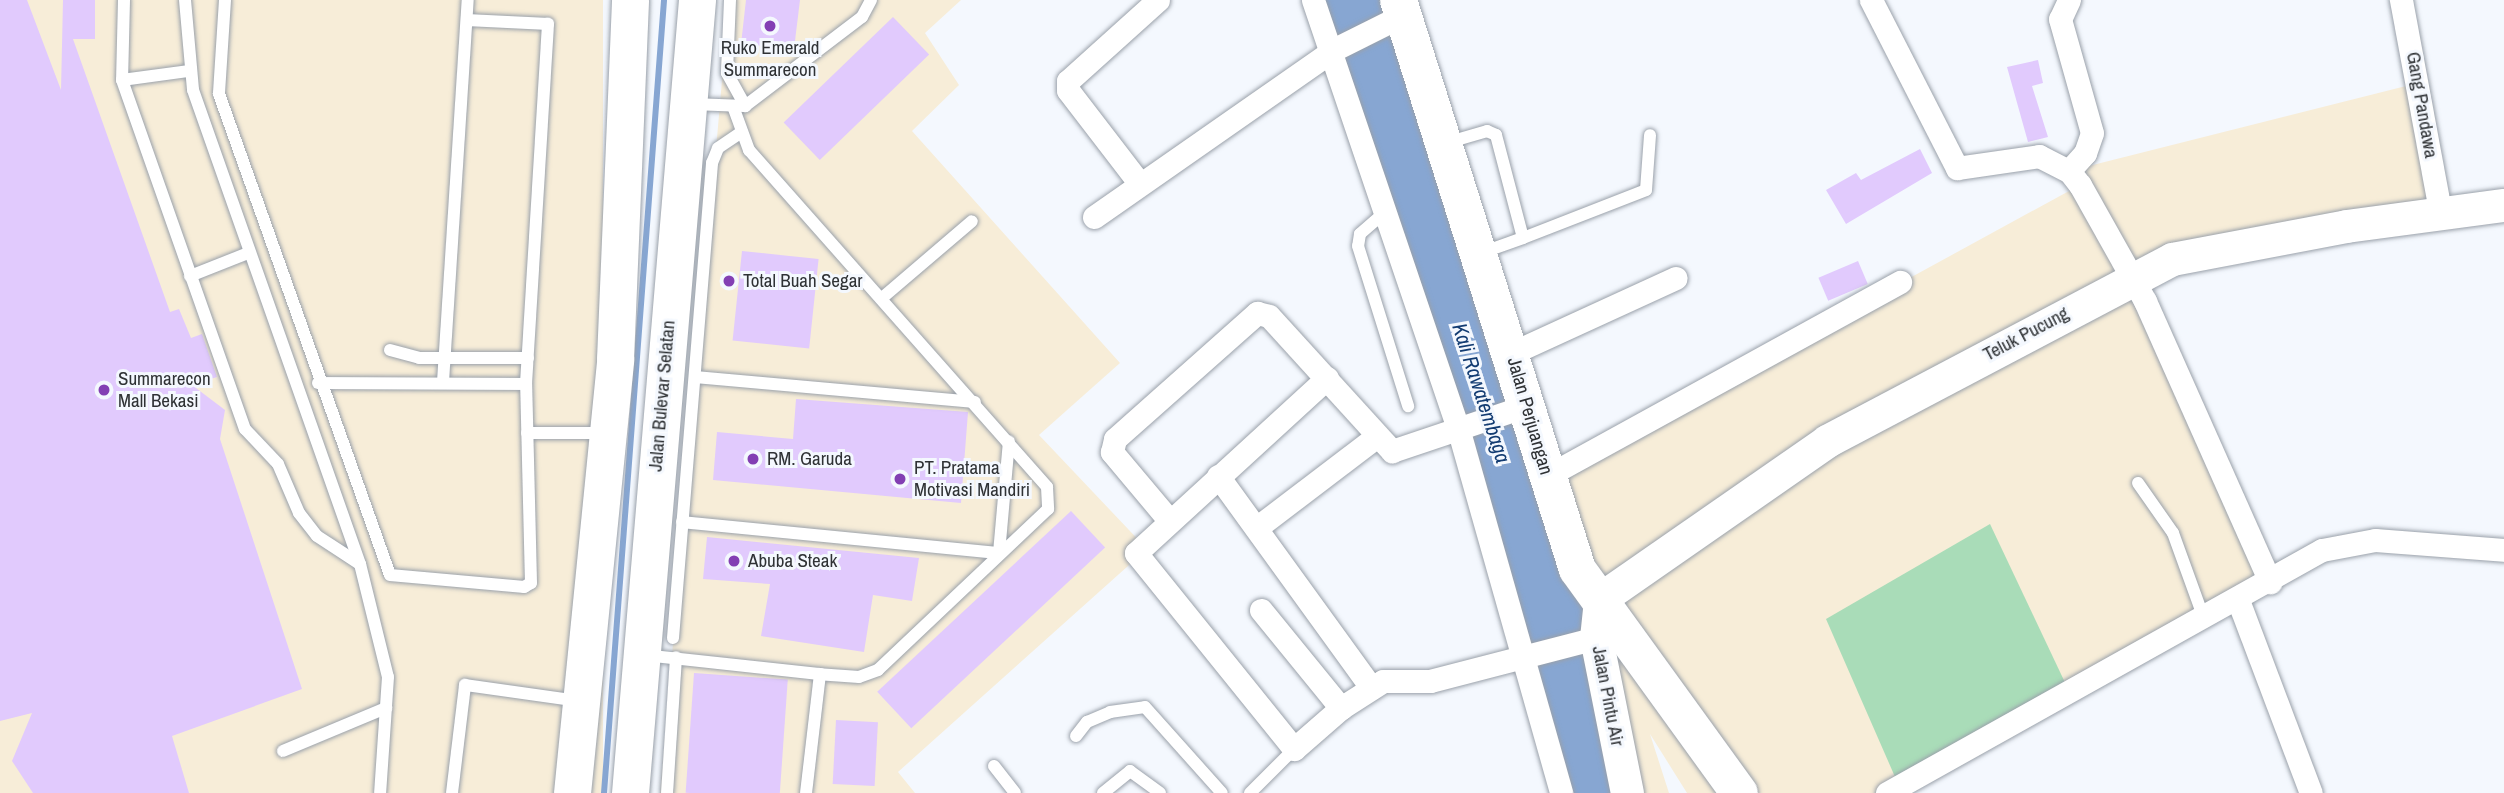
<!DOCTYPE html>
<html>
<head>
<meta charset="utf-8">
<style>
	body { margin:0 }
	#map { position:relative; width:2504px; height:793px; overflow:hidden; background:#f4f8fe; font-family:"Archivo Narrow",sans-serif }
	div>[style] { position:absolute }
	.commercial>* { inset:0; background:#f7edd8; transform-origin:0 0 }
	.green>* { inset:0; background:#a9dcb8 }
	.water>* { inset:0; background:#87a6d2 }
	.stream>* { height:6px; margin:-3px; padding:0 3px; transform-origin:3px; border-radius:3px; background:#87a6d2 }
	.building>* { inset:0; background:#e1cafd; transform-origin:0 0 }
	.roads { filter:drop-shadow(0 0 2px #9aa1aa) drop-shadow(0 0 2px #9aa1aa) }
	.lane>* { height:12px; margin:-6px; padding:0 6px; transform-origin:6px; border-radius:6px; background:#fff }
	.street>* { height:23px; margin:-11.5px; padding:0 11.5px; transform-origin:11.5px; border-radius:11.5px; background:#fff }
	.secondary>* { height:33px; margin:-16.5px; padding:0 16.5px; transform-origin:16.5px; border-radius:16.5px; background:#fff }
	.primary>* { height:37px; margin:-18.5px; padding:0 18.5px; transform-origin:18.5px; border-radius:18.5px; background:#fff }
	.dots>* { width:19px; height:19px; translate:-50% -50%; box-sizing:border-box; border:4px solid #f4f8fe; border-radius:50% }
	span { translate:-50% -50%; white-space:nowrap; text-align:center; line-height:1.15; -webkit-text-stroke:6px #f4f8fe; paint-order:stroke }
	.poi-label { font-size:19px; color:#2f3235 }
	.left { translate:0 -50%; text-align:left }
	.street-label { font-size:19px; color:#2f3235 }
	.water-label { font-size:21px; color:#133c72; font-style:italic }
</style>
</head>
<body>
<div id="map">
	<div class="commercial">
		<i style="left:0;top:0;width:603px;height:793px"></i>
		<i style="clip-path:polygon(729px 0,961px 0,925px 33px,959px 85px,912px 131px,1120px 363px,1039px 435px,1147px 549px,898px 772px,915px 793px,660px 793px)"></i>
		<i style="clip-path:polygon(2418px 83px,2440px 210px,2133px 276px,2270px 582px,1887px 793px,1687px 793px,1650px 734px,1669px 793px,1627px 793px,1547px 476px,2080px 185px,2069px 171px)"></i>
	</div>
	<div class="green">
		<i style="clip-path:polygon(1990px 524px,2069px 691px,1899px 786px,1826px 619px)"></i>
	</div>
	<div class="water">
		<i style="clip-path:polygon(1313px 0,1398px 0,1577px 568px,1627px 793px,1561px 793px)"></i>
	</div>
	<div class="stream">
		<i style="left:604px;top:793px;width:795px;rotate:-85.67deg"></i>
	</div>
	<div class="building">
		<i style="clip-path:polygon(0 0,27px 0,61px 90px,63px 0,95px 0,95px 39px,73px 39px,170px 312px,179px 309px,191px 338px,202px 334px,217px 377px,192px 385px,225px 410px,220px 439px,302px 689px,172px 736px,189px 793px,33px 793px,12px 761px,32px 713px,0 721px)"></i>
		<i style="clip-path:polygon(746px 0,800px 0,794px 49px,741px 44px)"></i>
		<i style="left:893px;top:17px;width:52px;height:152px;rotate:46deg"></i>
		<i style="clip-path:polygon(2038px 60px,2043px 83px,2032px 86px,2048px 137px,2028px 142px,2007px 67px)"></i>
		<i style="clip-path:polygon(1920px 149px,1932px 173px,1846px 224px,1826px 190px,1856px 173px,1861px 180px)"></i>
		<i style="left:742px;top:251px;width:77px;height:90px;rotate:6deg"></i>
		<i style="left:1858px;top:261px;width:25px;height:43px;rotate:67deg"></i>
		<i style="clip-path:polygon(796px 399px,968px 412px,961px 503px,713px 480px,717px 432px,793px 439px)"></i>
		<i style="left:1071px;top:511px;width:50px;height:265px;rotate:47deg"></i>
		<i style="clip-path:polygon(707px 537px,919px 558px,912px 601px,873px 595px,864px 652px,761px 636px,770px 584px,703px 579px)"></i>
		<i style="left:694px;top:673px;width:94px;height:120px;rotate:4deg"></i>
		<i style="left:836px;top:720px;width:42px;height:64px;rotate:3deg"></i>
	</div>
	<div class="roads">
		<div class="lane">
			<i style="left:124px;top:0;width:80px;rotate:91.4deg"></i>
			<i style="left:122px;top:80px;width:370px;rotate:70.6deg"></i>
			<i style="left:245px;top:429px;width:48px;rotate:46.7deg"></i>
			<i style="left:278px;top:464px;width:53px;rotate:66.8deg"></i>
			<i style="left:299px;top:513px;width:29px;rotate:52deg"></i>
			<i style="left:317px;top:536px;width:51px;rotate:33.1deg"></i>
			<i style="left:185px;top:0;width:90px;rotate:84.9deg"></i>
			<i style="left:193px;top:90px;width:503px;rotate:70.59deg"></i>
			<i style="left:360px;top:564px;width:116px;rotate:76.1deg"></i>
			<i style="left:388px;top:677px;width:116px;rotate:93.9deg"></i>
			<i style="left:225px;top:0;width:94px;rotate:93.7deg"></i>
			<i style="left:219px;top:94px;width:510px;rotate:70.43deg"></i>
			<i style="left:390px;top:575px;width:135px;rotate:5.1deg"></i>
			<i style="left:524px;top:587px;width:8px;rotate:-30deg"></i>
			<i style="left:531px;top:583px;width:199px;rotate:-91.4deg"></i>
			<i style="left:730px;top:0;width:73px;rotate:92.4deg"></i>
			<i style="left:727px;top:73px;width:38px;rotate:61deg"></i>
			<i style="left:122px;top:80px;width:68px;rotate:-7.7deg"></i>
			<i style="left:692px;top:104px;width:53px;rotate:2.2deg"></i>
			<i style="left:745px;top:106px;width:147px;rotate:-37.3deg"></i>
			<i style="left:862px;top:17px;width:19px;rotate:-62deg"></i>
			<i style="left:734px;top:109px;width:44px;rotate:69.9deg"></i>
			<i style="left:749px;top:150px;width:450px;rotate:48.5deg"></i>
			<i style="left:1047px;top:487px;width:22px;rotate:87deg"></i>
			<i style="left:1048px;top:509px;width:234px;rotate:136.6deg"></i>
			<i style="left:878px;top:670px;width:20px;rotate:160deg"></i>
			<i style="left:859px;top:677px;width:39px;rotate:-176deg"></i>
			<i style="left:1446px;top:143px;width:43px;rotate:-16.3deg"></i>
			<i style="left:1487px;top:131px;width:10px;rotate:24deg"></i>
			<i style="left:1496px;top:135px;width:106px;rotate:75.3deg"></i>
			<i style="left:1523px;top:238px;width:45px;rotate:160.3deg"></i>
			<i style="left:1384px;top:213px;width:32px;rotate:139deg"></i>
			<i style="left:1360px;top:234px;width:12px;rotate:99deg"></i>
			<i style="left:1358px;top:246px;width:168px;rotate:72.6deg"></i>
			<i style="left:1523px;top:238px;width:132px;rotate:-21.3deg"></i>
			<i style="left:1646px;top:190px;width:55px;rotate:-85.8deg"></i>
			<i style="left:190px;top:276px;width:62px;rotate:-21.6deg"></i>
			<i style="left:882px;top:298px;width:118px;rotate:-40.5deg"></i>
			<i style="left:390px;top:350px;width:30px;rotate:15deg"></i>
			<i style="left:419px;top:358px;width:109px"></i>
			<i style="left:695px;top:377px;width:281px;rotate:5.1deg"></i>
			<i style="left:443px;top:382px;width:383px;rotate:-86.3deg"></i>
			<i style="left:318px;top:383px;width:208px;rotate:0.3deg"></i>
			<i style="left:526px;top:384px;width:361px;rotate:-86.5deg"></i>
			<i style="left:548px;top:24px;width:81px;rotate:-177.2deg"></i>
			<i style="left:527px;top:433px;width:76px"></i>
			<i style="left:2138px;top:483px;width:61px;rotate:55deg"></i>
			<i style="left:2173px;top:533px;width:88px;rotate:70.1deg"></i>
			<i style="left:682px;top:522px;width:319px;rotate:5.6deg"></i>
			<i style="left:999px;top:553px;width:112px;rotate:-84.9deg"></i>
			<i style="left:673px;top:638px;width:477px;rotate:-85.3deg"></i>
			<i style="left:712px;top:163px;width:16px;rotate:-68deg"></i>
			<i style="left:718px;top:148px;width:27px;rotate:-34deg"></i>
			<i style="left:644px;top:655px;width:177px;rotate:6.2deg"></i>
			<i style="left:820px;top:674px;width:120px;rotate:96.7deg"></i>
			<i style="left:1076px;top:736px;width:18px;rotate:-52deg"></i>
			<i style="left:1087px;top:722px;width:25px;rotate:-23deg"></i>
			<i style="left:1110px;top:712px;width:35px;rotate:-8deg"></i>
			<i style="left:1145px;top:707px;width:115px;rotate:48.2deg"></i>
			<i style="left:283px;top:751px;width:112px;rotate:-22.7deg"></i>
			<i style="left:994px;top:766px;width:34px;rotate:52deg"></i>
			<i style="left:452px;top:793px;width:109px;rotate:-83.1deg"></i>
			<i style="left:465px;top:685px;width:115px;rotate:8deg"></i>
			<i style="left:667px;top:793px;width:136px;rotate:-86.2deg"></i>
			<i style="left:1103px;top:793px;width:35px;rotate:-39deg"></i>
			<i style="left:1130px;top:771px;width:37px;rotate:36deg"></i>
			<i style="left:1250px;top:793px;width:62px;rotate:-45deg"></i>
		</div>
		<div class="street">
			<i style="left:1313px;top:0;width:452px;rotate:71.3deg"></i>
			<i style="left:1458px;top:428px;width:379px;rotate:74.2deg"></i>
			<i style="left:1871px;top:0;width:189px;rotate:62.9deg"></i>
			<i style="left:1957px;top:168px;width:83px;rotate:-8.3deg"></i>
			<i style="left:2039px;top:156px;width:34px;rotate:27deg"></i>
			<i style="left:2069px;top:171px;width:18px;rotate:52deg"></i>
			<i style="left:2080px;top:185px;width:133px;rotate:60.7deg"></i>
			<i style="left:2145px;top:301px;width:308px;rotate:66deg"></i>
			<i style="left:2069px;top:0;width:21px;rotate:115deg"></i>
			<i style="left:2060px;top:19px;width:118px;rotate:74.3deg"></i>
			<i style="left:2092px;top:133px;width:21px;rotate:109deg"></i>
			<i style="left:2085px;top:153px;width:24px;rotate:132deg"></i>
			<i style="left:2401px;top:0;width:214px;rotate:79.5deg"></i>
			<i style="left:1140px;top:184px;width:118px;rotate:-127.5deg"></i>
			<i style="left:1068px;top:90px;width:9px;rotate:-90deg"></i>
			<i style="left:1068px;top:81px;width:121px;rotate:-42deg"></i>
			<i style="left:1094px;top:217px;width:292px;rotate:-34.9deg"></i>
			<i style="left:1333px;top:50px;width:78px;rotate:-26.6deg"></i>
			<i style="left:1512px;top:353px;width:180px;rotate:-24.6deg"></i>
			<i style="left:1327px;top:378px;width:259px;rotate:137.5deg"></i>
			<i style="left:1136px;top:553px;width:252px;rotate:51.1deg"></i>
			<i style="left:1294px;top:749px;width:62px;rotate:-41.1deg"></i>
			<i style="left:1341px;top:708px;width:50px;rotate:-32.7deg"></i>
			<i style="left:1383px;top:681px;width:47px"></i>
			<i style="left:1430px;top:681px;width:171px;rotate:-14.5deg"></i>
			<i style="left:1218px;top:476px;width:259px;rotate:54.1deg"></i>
			<i style="left:1547px;top:476px;width:403px;rotate:-28.8deg"></i>
			<i style="left:1169px;top:520px;width:89px;rotate:-130deg"></i>
			<i style="left:1112px;top:452px;width:13px;rotate:-77deg"></i>
			<i style="left:1115px;top:439px;width:190px;rotate:-41.6deg"></i>
			<i style="left:1257px;top:313px;width:12px;rotate:14deg"></i>
			<i style="left:1269px;top:316px;width:183px;rotate:47.7deg"></i>
			<i style="left:1392px;top:451px;width:141px;rotate:-18.6deg"></i>
			<i style="left:1259px;top:526px;width:148px;rotate:-37.3deg"></i>
			<i style="left:2238px;top:600px;width:206px;rotate:69.3deg"></i>
			<i style="left:1261px;top:610px;width:127px;rotate:50.8deg"></i>
			<i style="left:1887px;top:793px;width:498px;rotate:-29.2deg"></i>
			<i style="left:2322px;top:550px;width:54px;rotate:-10.7deg"></i>
			<i style="left:2375px;top:540px;width:129px;rotate:4.4deg"></i>
		</div>
		<div class="secondary">
			<i style="left:1627px;top:793px;width:158px;rotate:-101.3deg"></i>
			<i style="left:1596px;top:638px;width:39px;rotate:-84deg"></i>
			<i style="left:1600px;top:599px;width:277px;rotate:-34.8deg"></i>
			<i style="left:1827px;top:441px;width:390px;rotate:-27.8deg"></i>
			<i style="left:2172px;top:259px;width:177px;rotate:-10.7deg"></i>
			<i style="left:2346px;top:226px;width:159px;rotate:-7.6deg"></i>
		</div>
		<div class="primary">
			<i style="left:1398px;top:0;width:596px;rotate:72.54deg"></i>
			<i style="left:1577px;top:569px;width:276px;rotate:54.1deg"></i>
			<i style="left:572px;top:793px;width:436px;rotate:-84.3deg"></i>
			<i style="left:615px;top:359px;width:359px;rotate:-87.6deg"></i>
			<i style="left:630px;top:793px;width:796px;rotate:-85.17deg"></i>
		</div>
	</div>
	<div class="dots">
		<i style="left:770px;top:26px;background:#833fb3"></i>
		<i style="left:729px;top:281px;background:#833fb3"></i>
		<i style="left:104px;top:390px;background:#833fb3"></i>
		<i style="left:753px;top:459px;background:#833fb3"></i>
		<i style="left:900px;top:479px;background:#833fb3"></i>
		<i style="left:734px;top:561px;background:#833fb3"></i>
	</div>
	<div class="poi-label">
		<span style="left:770px;top:59px">Ruko Emerald<br>Summarecon</span>
		<span class="left" style="left:743px;top:281px">Total Buah Segar</span>
		<span class="left" style="left:118px;top:390px">Summarecon<br>Mall Bekasi</span>
		<span class="left" style="left:767px;top:459px">RM. Garuda</span>
		<span class="left" style="left:914px;top:479px">PT. Pratama<br>Motivasi Mandiri</span>
		<span class="left" style="left:748px;top:561px">Abuba Steak</span>
	</div>
	<div class="street-label">
		<span style="left:2422px;top:105px;rotate:80deg">Gang Pandawa</span>
		<span style="left:2026px;top:334px;rotate:-28deg">Teluk Pucung</span>
		<span style="left:662px;top:396px;rotate:-85deg">Jalan Bulevar Selatan</span>
		<span style="left:1530px;top:416px;rotate:74deg">Jalan Perjuangan</span>
		<span style="left:1608px;top:696px;rotate:79deg">Jalan Pintu Air</span>
	</div>
	<div class="water-label">
		<span style="left:1481px;top:393px;rotate:72deg">Kali Rawatembaga</span>
	</div>
</div>
</body>
</html>
